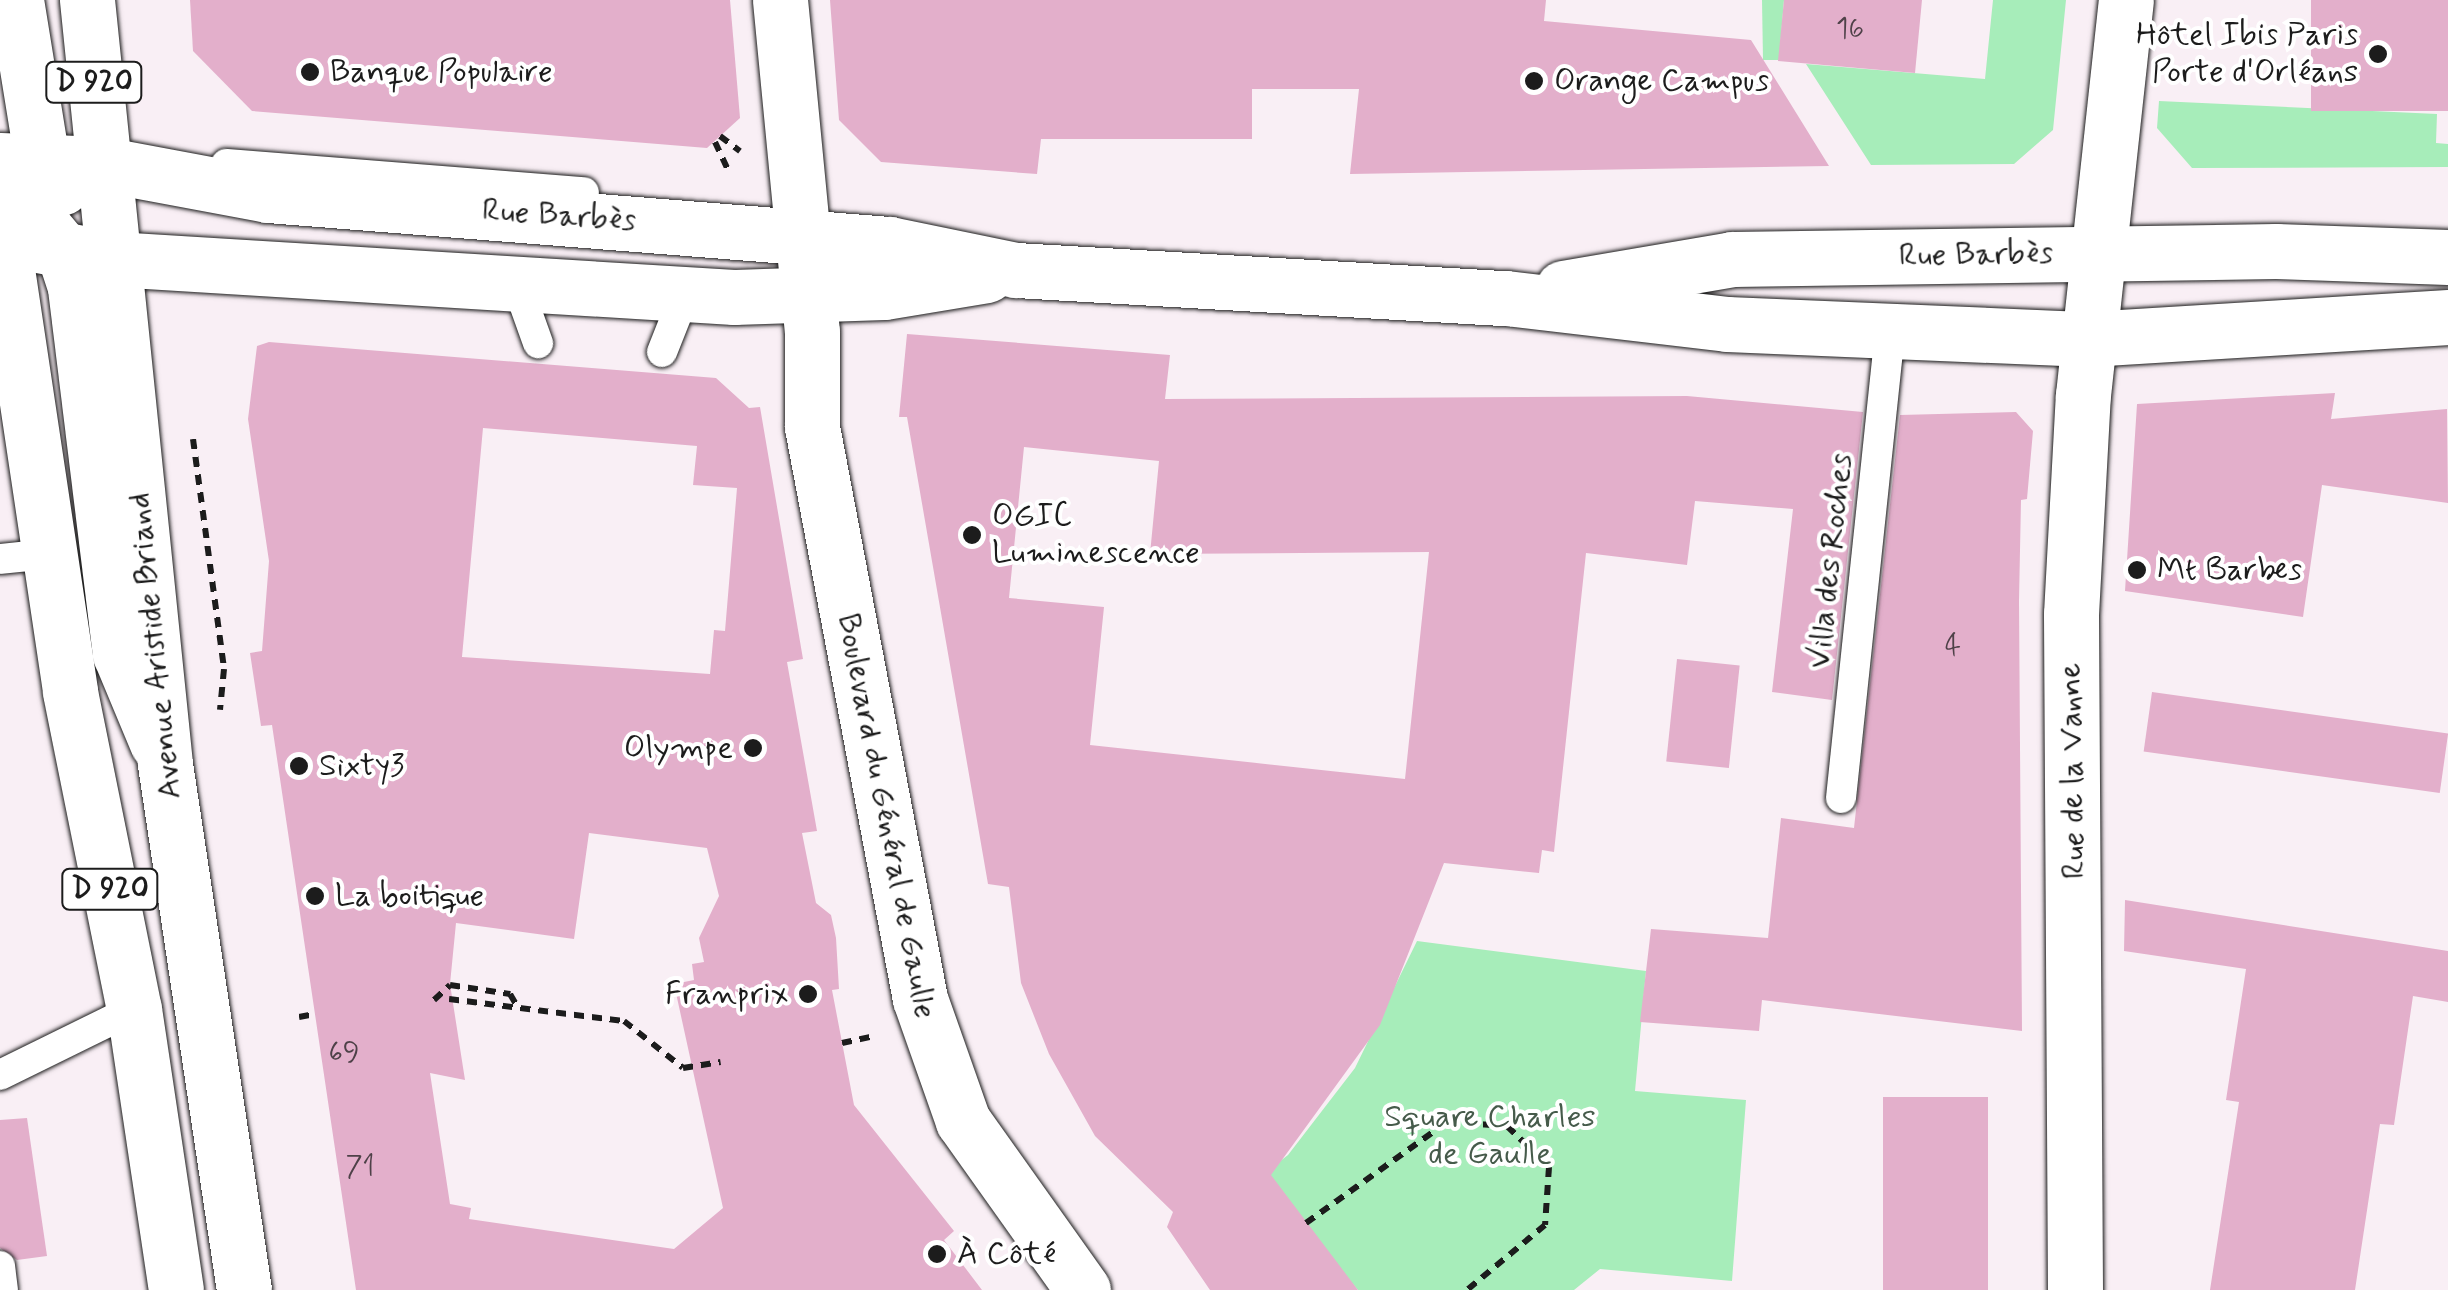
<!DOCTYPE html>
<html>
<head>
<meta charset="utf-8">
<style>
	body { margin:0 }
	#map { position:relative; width:2448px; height:1290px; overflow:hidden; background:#f9eff5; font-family:Mynerve,sans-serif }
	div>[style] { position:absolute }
	.green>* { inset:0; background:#a7edba }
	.building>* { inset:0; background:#e3afcb; transform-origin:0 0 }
	.path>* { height:6px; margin-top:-3px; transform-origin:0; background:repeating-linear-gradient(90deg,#1c1c1c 0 10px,transparent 0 18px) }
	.roads { filter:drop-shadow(0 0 2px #1c1c1c) drop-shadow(0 0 2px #1c1c1c) }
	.service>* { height:30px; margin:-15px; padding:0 15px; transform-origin:15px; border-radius:15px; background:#fff }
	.minor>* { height:55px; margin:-27.5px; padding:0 27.5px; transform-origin:27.5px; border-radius:27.5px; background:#fff }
	.secondary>* { height:55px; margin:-27.5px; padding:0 27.5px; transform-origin:27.5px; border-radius:27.5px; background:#fff }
	.primary>* { height:55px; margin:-27.5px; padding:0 27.5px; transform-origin:27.5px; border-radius:27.5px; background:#fff }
	.dots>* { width:28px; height:28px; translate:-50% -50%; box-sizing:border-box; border:5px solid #fff; border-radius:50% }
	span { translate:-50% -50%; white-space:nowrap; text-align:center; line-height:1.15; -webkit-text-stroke:8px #fff; paint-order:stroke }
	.number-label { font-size:28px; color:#4e4148 }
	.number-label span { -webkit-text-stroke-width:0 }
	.shield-label span { padding:2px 8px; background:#fff; border:2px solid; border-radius:8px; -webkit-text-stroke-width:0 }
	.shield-label { font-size:30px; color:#1c1c1c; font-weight:700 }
	.poi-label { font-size:32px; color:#1c1c1c }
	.right { translate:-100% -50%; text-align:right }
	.left { translate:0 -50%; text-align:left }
	.street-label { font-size:32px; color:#1c1c1c }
	.park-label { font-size:32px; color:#465b4b }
</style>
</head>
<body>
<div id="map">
	<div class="green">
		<i style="clip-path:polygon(1762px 0,1784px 0,1779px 60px,1763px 60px)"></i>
		<i style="clip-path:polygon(1993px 0,2066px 0,2053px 130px,2014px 164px,1871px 165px,1806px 64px,1985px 79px)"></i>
		<i style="clip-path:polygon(2159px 101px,2437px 114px,2436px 143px,2448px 144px,2448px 167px,2192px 168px,2157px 128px)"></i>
		<i style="clip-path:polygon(1417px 941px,1646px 971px,1635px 1091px,1746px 1100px,1732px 1281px,1600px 1269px,1574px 1290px,1358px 1290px,1261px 1176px,1288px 1155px,1355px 1068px)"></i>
	</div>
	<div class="building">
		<i style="clip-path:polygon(190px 0,730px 0,740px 118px,707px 148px,252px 111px,193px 51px)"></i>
		<i style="clip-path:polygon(830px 0,1546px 0,1544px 21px,1751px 40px,1829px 166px,1350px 174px,1359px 89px,1252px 89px,1252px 139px,1041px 139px,1037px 174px,881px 162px,839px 120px)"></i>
		<i style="clip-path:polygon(1784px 0,1922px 0,1915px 73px,1778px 61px)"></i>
		<i style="left:2311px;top:0;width:137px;height:111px"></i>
		<i style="clip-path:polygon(evenodd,907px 334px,1170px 355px,1165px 399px,1687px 396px,1863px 412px,1832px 700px,1772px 692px,1793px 509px,1695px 501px,1687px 565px,1586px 553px,1554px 852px,1542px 850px,1539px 873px,1444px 863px,1380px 1025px,1271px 1175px,1358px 1290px,1210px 1290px,1167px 1227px,1173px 1212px,1095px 1136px,1049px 1054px,1021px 983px,1009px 887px,988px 884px,907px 417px,899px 417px,907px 334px,1024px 447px,1159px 461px,1150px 554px,1429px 552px,1405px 779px,1090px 745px,1104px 607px,1009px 598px,1024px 447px)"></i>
		<i style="clip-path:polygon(evenodd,269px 342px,716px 378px,749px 408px,760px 407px,803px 659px,787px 662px,817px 831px,802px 833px,816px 903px,831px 915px,836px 938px,839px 989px,832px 990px,854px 1105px,954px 1231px,944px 1240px,982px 1290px,356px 1290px,272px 725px,261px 726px,250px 653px,262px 651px,269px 561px,248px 419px,257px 346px,269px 342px,483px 428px,697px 446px,693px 485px,737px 488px,725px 631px,714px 630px,710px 674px,462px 657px,483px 428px,269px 342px,589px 833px,707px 848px,719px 896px,699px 938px,704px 962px,692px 964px,694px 980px,674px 984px,723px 1208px,674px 1249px,469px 1219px,471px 1208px,450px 1204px,430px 1073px,465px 1080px,450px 984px,456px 923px,574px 939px,589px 833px)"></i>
		<i style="clip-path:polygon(2335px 393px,2331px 419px,2447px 409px,2448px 503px,2322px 485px,2303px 617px,2125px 591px,2137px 404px)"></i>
		<i style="clip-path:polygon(2016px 412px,2033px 431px,2027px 499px,2021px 500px,2019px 601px,2022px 1031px,1762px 1000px,1759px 1031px,1640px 1022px,1651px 929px,1768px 938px,1781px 818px,1854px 828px,1900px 415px)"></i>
		<i style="left:1677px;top:659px;width:63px;height:103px;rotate:6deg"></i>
		<i style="left:2152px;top:692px;width:299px;height:60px;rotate:8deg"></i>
		<i style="clip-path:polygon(2125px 900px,2448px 951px,2448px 1002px,2413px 996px,2394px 1125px,2380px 1124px,2355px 1290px,2210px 1290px,2239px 1102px,2226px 1100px,2246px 969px,2124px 951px)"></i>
		<i style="left:1988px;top:1097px;width:193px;height:105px;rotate:90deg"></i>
		<i style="clip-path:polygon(27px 1118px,47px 1256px,17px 1260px,0 1248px,0 1120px)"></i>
	</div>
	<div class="path">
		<i style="left:720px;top:136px;width:25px;rotate:37deg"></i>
		<i style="left:715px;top:142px;width:35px;rotate:65deg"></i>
		<i style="left:193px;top:439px;width:232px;rotate:82.3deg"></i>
		<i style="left:224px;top:669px;width:41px;rotate:95.6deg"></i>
		<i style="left:449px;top:999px;width:176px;rotate:7.2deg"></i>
		<i style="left:624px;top:1021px;width:75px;rotate:38.5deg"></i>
		<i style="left:683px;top:1068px;width:38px;rotate:-9deg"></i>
		<i style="left:434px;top:1000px;width:22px;rotate:-43deg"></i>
		<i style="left:450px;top:985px;width:61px;rotate:8.5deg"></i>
		<i style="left:510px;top:994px;width:14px;rotate:60deg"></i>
		<i style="left:299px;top:1017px;width:16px;rotate:-11deg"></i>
		<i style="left:842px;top:1043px;width:34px;rotate:-12deg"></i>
		<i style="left:1306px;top:1223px;width:173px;rotate:-35.6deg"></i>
		<i style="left:1447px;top:1122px;width:60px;rotate:3.8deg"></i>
		<i style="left:1507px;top:1126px;width:59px;rotate:44.3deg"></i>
		<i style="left:1549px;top:1167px;width:58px;rotate:93.9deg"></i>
		<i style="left:1545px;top:1225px;width:102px;rotate:140.2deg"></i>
	</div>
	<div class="roads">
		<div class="service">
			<i style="left:226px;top:164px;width:359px;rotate:4.5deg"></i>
			<i style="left:517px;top:284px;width:63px;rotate:70.4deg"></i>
			<i style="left:662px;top:352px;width:62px;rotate:-68.4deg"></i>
			<i style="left:0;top:559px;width:48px;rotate:-5.9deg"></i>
			<i style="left:1841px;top:798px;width:470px;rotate:-84deg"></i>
			<i style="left:0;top:1075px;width:149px;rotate:-26.2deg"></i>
			<i style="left:0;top:1266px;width:24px;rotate:83deg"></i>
		</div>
		<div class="minor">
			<i style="left:780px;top:0;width:334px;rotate:84.5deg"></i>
			<i style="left:812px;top:332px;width:95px;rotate:90deg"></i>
			<i style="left:812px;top:427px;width:582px;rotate:79.31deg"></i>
			<i style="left:920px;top:999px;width:129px;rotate:70.6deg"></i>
			<i style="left:963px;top:1121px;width:207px;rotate:54.6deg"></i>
			<i style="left:2075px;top:1290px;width:676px;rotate:-90.34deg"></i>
			<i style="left:2071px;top:614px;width:219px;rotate:-86.9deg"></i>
			<i style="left:2083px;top:395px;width:397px;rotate:-83.8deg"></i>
		</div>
		<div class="secondary">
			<i style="left:16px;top:0;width:162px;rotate:80.8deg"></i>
			<i style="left:42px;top:160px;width:34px;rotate:54deg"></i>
			<i style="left:0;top:160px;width:102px;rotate:2.2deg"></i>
			<i style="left:102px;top:164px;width:169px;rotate:10.6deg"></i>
			<i style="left:268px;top:195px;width:623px;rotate:4.51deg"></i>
			<i style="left:889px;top:244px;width:130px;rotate:11.6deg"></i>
			<i style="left:1016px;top:270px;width:491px;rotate:3.3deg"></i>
			<i style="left:1506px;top:298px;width:223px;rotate:6.7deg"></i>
			<i style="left:1727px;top:324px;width:361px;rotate:2.4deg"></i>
			<i style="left:2088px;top:339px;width:361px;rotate:-3.5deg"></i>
			<i style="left:0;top:174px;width:99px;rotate:50.3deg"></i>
			<i style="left:63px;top:250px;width:40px;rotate:72deg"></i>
			<i style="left:75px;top:288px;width:369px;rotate:83deg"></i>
			<i style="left:120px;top:654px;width:96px;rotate:67.4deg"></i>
			<i style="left:0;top:238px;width:116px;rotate:10.4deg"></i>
			<i style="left:114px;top:259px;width:621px;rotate:3.51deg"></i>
			<i style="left:734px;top:297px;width:150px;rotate:-1.9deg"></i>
			<i style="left:884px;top:292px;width:104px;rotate:-9.4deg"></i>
			<i style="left:1563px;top:288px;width:171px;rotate:-9.7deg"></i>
			<i style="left:1732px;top:259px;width:544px;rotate:-0.84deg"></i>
			<i style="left:2276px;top:251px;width:172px;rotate:2deg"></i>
		</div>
		<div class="primary">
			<i style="left:87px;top:0;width:768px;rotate:84.17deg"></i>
			<i style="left:165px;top:764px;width:532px;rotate:81.46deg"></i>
			<i style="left:0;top:222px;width:475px;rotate:81.5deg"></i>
			<i style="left:70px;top:692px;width:323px;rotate:78.6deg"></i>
			<i style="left:134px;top:1009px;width:284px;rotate:81.5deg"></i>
		</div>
	</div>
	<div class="dots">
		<i style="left:2378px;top:54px;background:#1c1c1c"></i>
		<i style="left:310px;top:72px;background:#1c1c1c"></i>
		<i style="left:1534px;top:81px;background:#1c1c1c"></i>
		<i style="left:972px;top:535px;background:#1c1c1c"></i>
		<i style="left:2137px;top:570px;background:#1c1c1c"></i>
		<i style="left:753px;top:748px;background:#1c1c1c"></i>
		<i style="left:299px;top:766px;background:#1c1c1c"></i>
		<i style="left:315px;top:896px;background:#1c1c1c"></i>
		<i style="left:808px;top:994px;background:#1c1c1c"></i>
		<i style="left:937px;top:1254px;background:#1c1c1c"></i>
	</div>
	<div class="number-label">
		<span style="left:1850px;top:30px">16</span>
		<span style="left:1953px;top:647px">4</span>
		<span style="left:344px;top:1054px">69</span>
		<span style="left:360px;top:1168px">71</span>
	</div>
	<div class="shield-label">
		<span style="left:94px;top:82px">D 920</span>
		<span style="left:110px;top:889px">D 920</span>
	</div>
	<div class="poi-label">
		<span class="right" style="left:2358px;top:54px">Hôtel Ibis Paris<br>Porte d'Orléans</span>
		<span class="left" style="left:330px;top:72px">Banque Populaire</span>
		<span class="left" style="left:1554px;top:81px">Orange Campus</span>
		<span class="left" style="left:992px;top:535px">OGIC<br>Luminescence</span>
		<span class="left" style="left:2157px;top:570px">Mt Barbes</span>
		<span class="right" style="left:733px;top:748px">Olympe</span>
		<span class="left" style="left:319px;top:766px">Sixty3</span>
		<span class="left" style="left:335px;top:896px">La boitique</span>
		<span class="right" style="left:788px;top:994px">Franprix</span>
		<span class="left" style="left:957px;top:1254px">À Côté</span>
	</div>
	<div class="street-label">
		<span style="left:559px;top:216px;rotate:4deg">Rue Barbès</span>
		<span style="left:1976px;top:255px;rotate:-1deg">Rue Barbès</span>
		<span style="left:1831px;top:561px;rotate:-84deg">Villa des Roches</span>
		<span style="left:155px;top:646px;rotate:-96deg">Avenue Aristide Briand</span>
		<span style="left:2073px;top:771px;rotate:-91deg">Rue de la Vanne</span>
		<span style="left:886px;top:816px;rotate:79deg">Boulevard du Général de Gaulle</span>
	</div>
	<div class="park-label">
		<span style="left:1490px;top:1136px">Square Charles<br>de Gaulle</span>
	</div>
</div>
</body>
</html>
